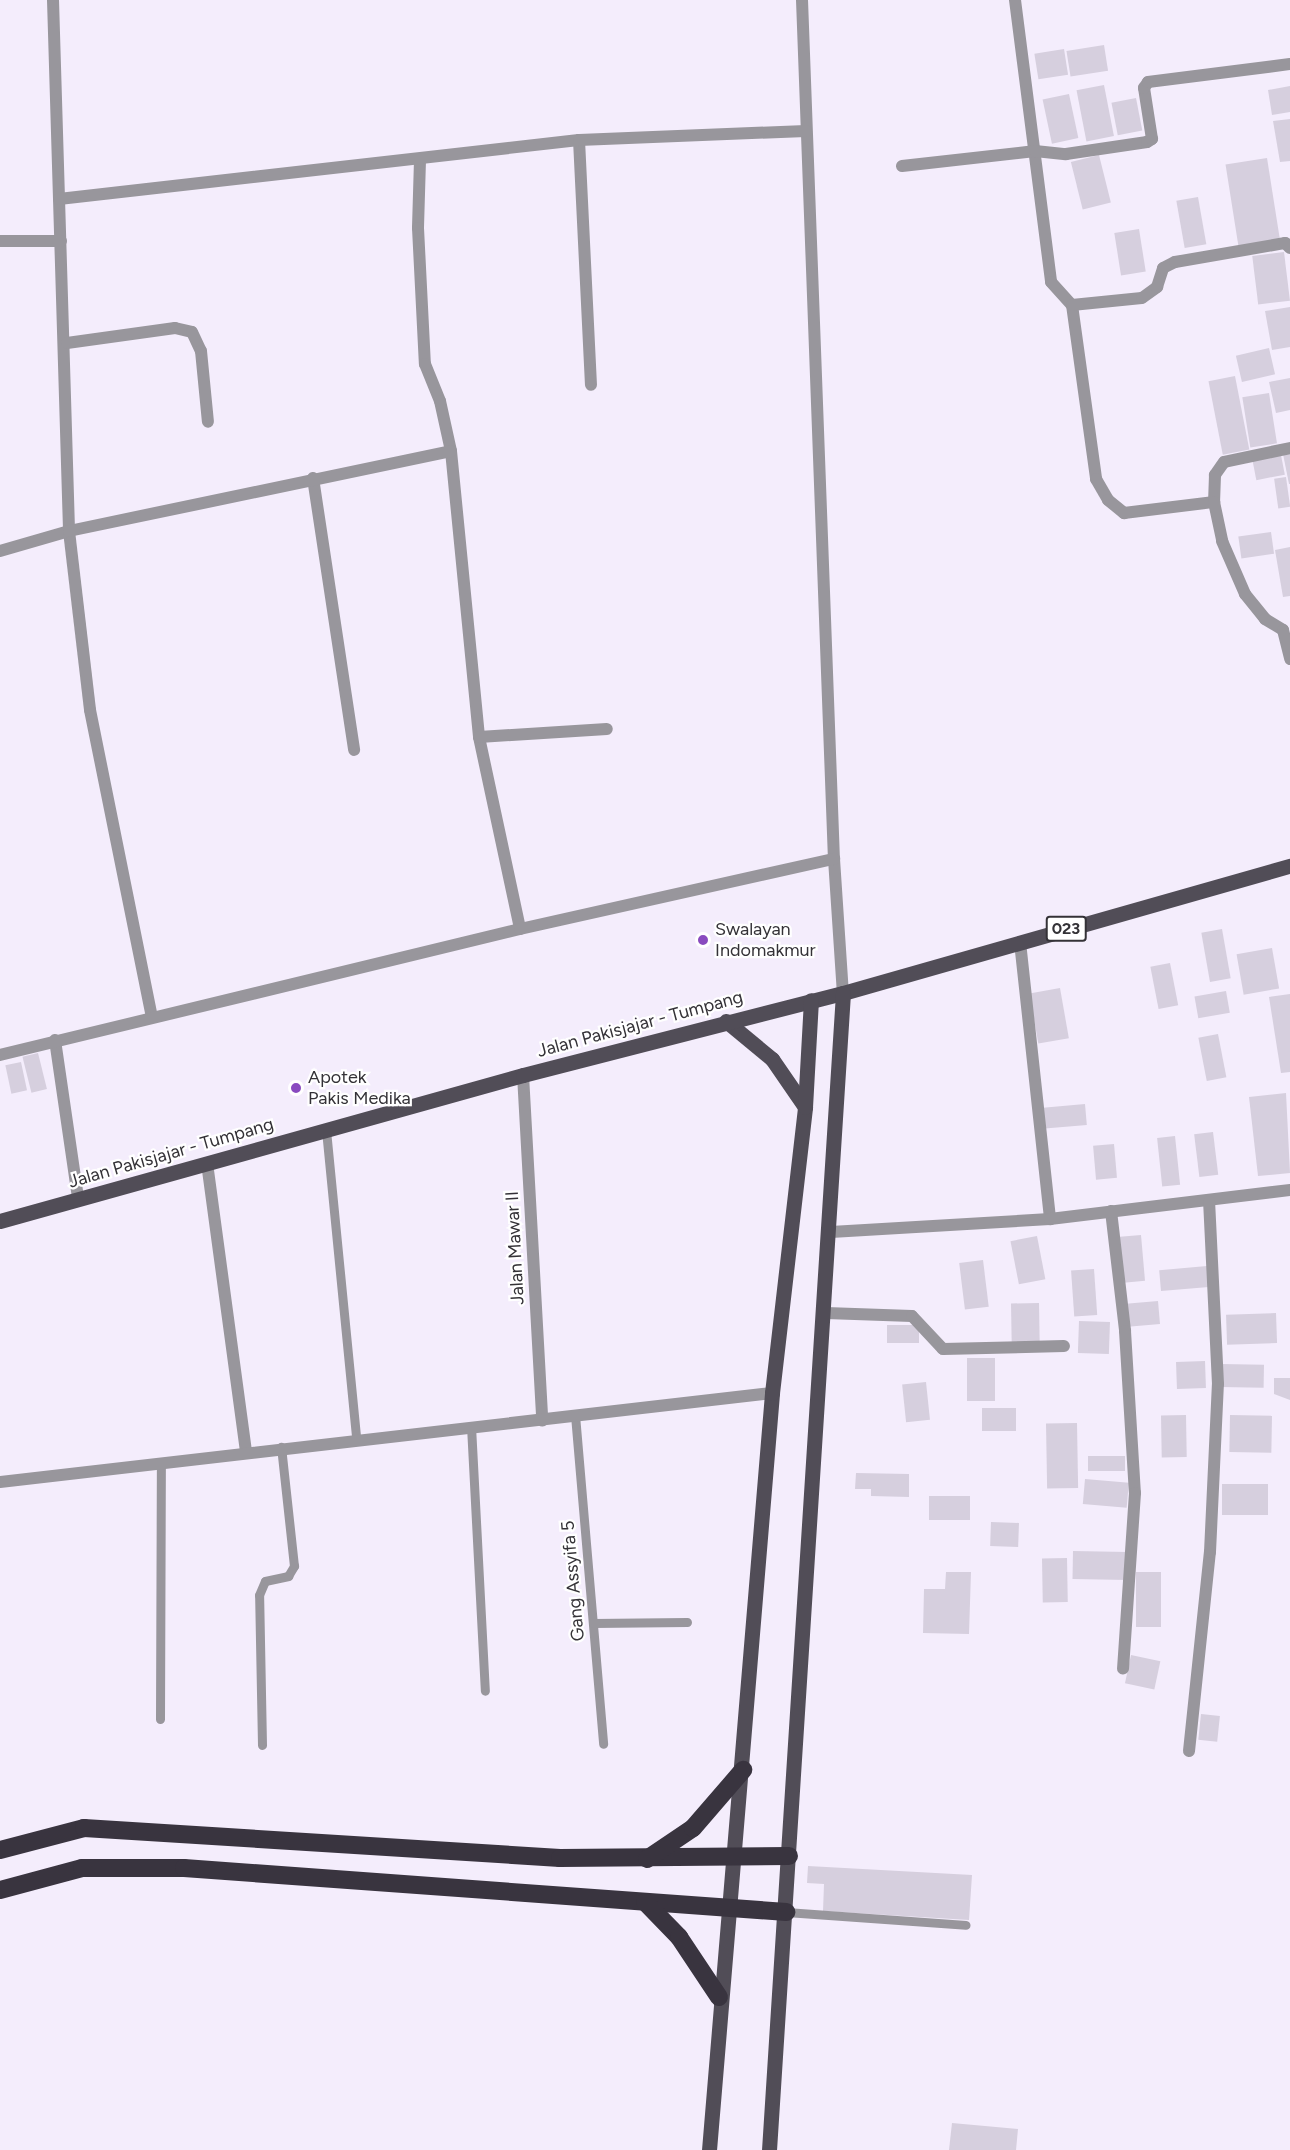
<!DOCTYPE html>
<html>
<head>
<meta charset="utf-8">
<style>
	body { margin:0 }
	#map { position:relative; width:1290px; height:2150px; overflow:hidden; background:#f4edfc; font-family:Figtree,sans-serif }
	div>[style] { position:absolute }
	.building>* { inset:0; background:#d6cfde; transform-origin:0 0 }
	.service>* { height:9px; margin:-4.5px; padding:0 4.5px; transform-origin:4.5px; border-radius:4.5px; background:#98969c }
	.minor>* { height:12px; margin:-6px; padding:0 6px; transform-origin:6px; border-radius:6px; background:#98969c }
	.primary>* { height:15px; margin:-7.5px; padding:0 7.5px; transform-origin:7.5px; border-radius:7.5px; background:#514d57 }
	.motorway>* { height:18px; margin:-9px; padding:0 9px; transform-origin:9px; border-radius:9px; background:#39343f }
	.dots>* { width:16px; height:16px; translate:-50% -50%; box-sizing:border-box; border:3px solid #fff; border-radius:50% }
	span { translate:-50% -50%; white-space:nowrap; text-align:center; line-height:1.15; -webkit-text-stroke:4.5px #fff; paint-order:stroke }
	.shield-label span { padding:2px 4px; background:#fff; border:2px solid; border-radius:4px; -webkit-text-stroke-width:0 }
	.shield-label { font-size:16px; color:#343237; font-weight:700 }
	.poi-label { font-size:18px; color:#343237 }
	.left { translate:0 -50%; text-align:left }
	.street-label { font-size:18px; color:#343237 }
</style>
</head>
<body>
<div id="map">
	<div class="building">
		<i style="left:1104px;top:45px;width:26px;height:38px;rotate:81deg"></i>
		<i style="left:1064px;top:49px;width:26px;height:30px;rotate:81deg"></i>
		<i style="left:1104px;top:85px;width:52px;height:28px;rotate:79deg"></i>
		<i style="clip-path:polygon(1290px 86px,1290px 112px,1272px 115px,1268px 90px)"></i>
		<i style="left:1069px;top:94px;width:45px;height:27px;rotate:78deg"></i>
		<i style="left:1136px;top:98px;width:33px;height:25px;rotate:79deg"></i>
		<i style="clip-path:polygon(1290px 119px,1290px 161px,1280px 162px,1273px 121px)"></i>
		<i style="left:1099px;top:155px;width:49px;height:29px;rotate:76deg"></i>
		<i style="left:1267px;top:158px;width:85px;height:42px;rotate:81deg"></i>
		<i style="left:1198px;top:197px;width:48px;height:22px;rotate:80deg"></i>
		<i style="left:1139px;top:229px;width:43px;height:25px;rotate:81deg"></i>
		<i style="left:1284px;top:252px;width:49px;height:32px;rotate:83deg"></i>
		<i style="clip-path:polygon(1290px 307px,1290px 347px,1272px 350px,1265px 311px)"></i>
		<i style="left:1269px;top:348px;width:27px;height:34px;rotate:77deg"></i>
		<i style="left:1235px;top:376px;width:75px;height:27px;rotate:79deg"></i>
		<i style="clip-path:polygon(1290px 378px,1290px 410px,1276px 413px,1269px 382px)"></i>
		<i style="left:1269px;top:393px;width:51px;height:27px;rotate:81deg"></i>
		<i style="clip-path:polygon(1290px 453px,1290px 484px,1289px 484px,1283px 454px)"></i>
		<i style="left:1281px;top:455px;width:20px;height:29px;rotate:79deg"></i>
		<i style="left:1286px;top:477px;width:30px;height:12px;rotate:82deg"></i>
		<i style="left:1271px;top:532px;width:22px;height:33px;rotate:82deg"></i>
		<i style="clip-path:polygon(1290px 547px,1290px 596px,1283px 597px,1275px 550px)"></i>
		<i style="left:1222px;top:929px;width:50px;height:21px;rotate:80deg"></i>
		<i style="left:1272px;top:948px;width:41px;height:36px;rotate:80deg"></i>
		<i style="left:1170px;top:963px;width:43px;height:20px;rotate:79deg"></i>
		<i style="left:1060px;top:988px;width:51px;height:31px;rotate:80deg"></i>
		<i style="left:1226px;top:991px;width:22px;height:32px;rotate:80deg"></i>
		<i style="clip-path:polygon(1290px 994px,1290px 1072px,1281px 1073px,1269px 997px)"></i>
		<i style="left:1218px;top:1034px;width:44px;height:20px;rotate:79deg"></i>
		<i style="left:38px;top:1053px;width:37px;height:16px;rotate:76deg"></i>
		<i style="left:21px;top:1062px;width:29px;height:16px;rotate:78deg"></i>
		<i style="clip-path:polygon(1286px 1093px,1290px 1173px,1258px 1176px,1249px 1097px)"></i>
		<i style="left:1085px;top:1104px;width:21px;height:42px;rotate:85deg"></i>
		<i style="left:1213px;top:1132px;width:43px;height:19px;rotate:83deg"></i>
		<i style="left:1175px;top:1136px;width:49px;height:18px;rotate:84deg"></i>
		<i style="left:1114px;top:1144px;width:34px;height:21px;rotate:85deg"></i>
		<i style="left:1141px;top:1235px;width:46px;height:24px;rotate:85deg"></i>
		<i style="left:1037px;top:1236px;width:44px;height:27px;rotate:79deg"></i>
		<i style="left:983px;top:1260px;width:47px;height:24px;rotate:83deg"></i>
		<i style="left:1207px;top:1266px;width:21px;height:48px;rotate:85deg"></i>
		<i style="left:1094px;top:1269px;width:46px;height:23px;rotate:86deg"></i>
		<i style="left:1158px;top:1301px;width:23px;height:32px;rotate:85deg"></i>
		<i style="left:1039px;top:1303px;width:41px;height:28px;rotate:89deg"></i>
		<i style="left:1276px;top:1313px;width:30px;height:50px;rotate:88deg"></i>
		<i style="left:1079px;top:1321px;width:31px;height:32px;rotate:2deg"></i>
		<i style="left:887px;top:1325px;width:32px;height:18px"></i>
		<i style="left:967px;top:1358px;width:28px;height:43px"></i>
		<i style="left:1205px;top:1361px;width:27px;height:29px;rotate:88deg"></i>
		<i style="left:1221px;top:1364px;width:43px;height:23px;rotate:1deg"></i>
		<i style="clip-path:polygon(1274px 1378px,1290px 1378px,1290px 1400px,1274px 1394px)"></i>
		<i style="left:926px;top:1382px;width:38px;height:24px;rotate:84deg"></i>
		<i style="left:1016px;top:1408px;width:23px;height:34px;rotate:90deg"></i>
		<i style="left:1186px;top:1415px;width:42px;height:25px;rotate:89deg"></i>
		<i style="left:1230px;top:1415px;width:42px;height:37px;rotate:1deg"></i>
		<i style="left:1077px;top:1423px;width:65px;height:31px;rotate:89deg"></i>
		<i style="left:1088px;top:1456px;width:37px;height:15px"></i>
		<i style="clip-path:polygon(856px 1473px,909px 1474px,909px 1497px,871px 1496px,871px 1489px,855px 1489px)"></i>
		<i style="left:1085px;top:1479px;width:44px;height:25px;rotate:5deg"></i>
		<i style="left:1222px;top:1484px;width:46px;height:31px"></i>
		<i style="left:929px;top:1496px;width:41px;height:24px"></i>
		<i style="left:991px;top:1522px;width:28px;height:24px;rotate:2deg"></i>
		<i style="left:1073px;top:1551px;width:55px;height:28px;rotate:1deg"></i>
		<i style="left:1067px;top:1558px;width:44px;height:25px;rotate:89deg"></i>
		<i style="clip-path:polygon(946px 1572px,971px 1572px,969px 1634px,923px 1633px,924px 1589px,945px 1589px)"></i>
		<i style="left:1136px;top:1572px;width:25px;height:55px"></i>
		<i style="left:1131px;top:1655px;width:30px;height:29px;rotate:12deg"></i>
		<i style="left:1201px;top:1714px;width:19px;height:26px;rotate:6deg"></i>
		<i style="clip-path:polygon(808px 1866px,972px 1875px,969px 1920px,823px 1911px,824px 1884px,807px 1883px)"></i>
		<i style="clip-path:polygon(952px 2123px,1018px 2129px,1016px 2150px,949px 2150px)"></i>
	</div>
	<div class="service">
		<i style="left:326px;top:1130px;width:309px;rotate:84.4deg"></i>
		<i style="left:575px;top:1415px;width:330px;rotate:85.1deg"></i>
		<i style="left:471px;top:1426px;width:265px;rotate:87deg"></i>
		<i style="left:593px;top:1623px;width:94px;rotate:-0.6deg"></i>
		<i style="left:160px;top:1719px;width:257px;rotate:-89.8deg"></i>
		<i style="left:262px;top:1745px;width:150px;rotate:-91.1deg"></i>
		<i style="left:259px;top:1595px;width:15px;rotate:-67deg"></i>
		<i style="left:265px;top:1581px;width:24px;rotate:-12deg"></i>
		<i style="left:288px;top:1576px;width:12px;rotate:-59deg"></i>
		<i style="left:294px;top:1566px;width:120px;rotate:-96.2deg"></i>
		<i style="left:786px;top:1912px;width:180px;rotate:4.1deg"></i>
	</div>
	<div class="minor">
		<i style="left:53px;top:0;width:531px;rotate:88.27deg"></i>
		<i style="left:69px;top:531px;width:180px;rotate:83.3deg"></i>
		<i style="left:90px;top:710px;width:313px;rotate:78.6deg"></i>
		<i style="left:802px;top:0;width:860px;rotate:87.87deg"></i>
		<i style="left:834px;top:859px;width:134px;rotate:86.2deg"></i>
		<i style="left:1015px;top:0;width:284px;rotate:82.7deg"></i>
		<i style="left:1051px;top:282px;width:31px;rotate:48deg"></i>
		<i style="left:1072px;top:305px;width:176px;rotate:82.1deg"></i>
		<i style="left:1096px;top:479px;width:24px;rotate:60deg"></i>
		<i style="left:1108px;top:500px;width:21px;rotate:39deg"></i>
		<i style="left:1124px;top:513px;width:91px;rotate:-7deg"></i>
		<i style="left:579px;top:140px;width:245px;rotate:87.2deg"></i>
		<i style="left:420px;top:160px;width:68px;rotate:91.7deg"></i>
		<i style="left:418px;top:228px;width:136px;rotate:87.1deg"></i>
		<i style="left:425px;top:364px;width:40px;rotate:68deg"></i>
		<i style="left:440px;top:401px;width:51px;rotate:77.6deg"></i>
		<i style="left:451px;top:451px;width:287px;rotate:84.4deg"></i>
		<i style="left:479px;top:737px;width:196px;rotate:77.9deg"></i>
		<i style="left:902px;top:166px;width:134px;rotate:-6.4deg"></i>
		<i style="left:1035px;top:151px;width:31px;rotate:6deg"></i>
		<i style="left:1066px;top:154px;width:82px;rotate:-8.4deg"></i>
		<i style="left:1147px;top:142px;width:6px;rotate:-31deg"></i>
		<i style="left:1152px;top:139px;width:52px;rotate:-98.9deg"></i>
		<i style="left:1144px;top:88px;width:7px;rotate:-56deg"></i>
		<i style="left:1148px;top:82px;width:143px;rotate:-7.2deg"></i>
		<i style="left:59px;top:199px;width:523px;rotate:-6.47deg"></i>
		<i style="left:579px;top:140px;width:227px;rotate:-2.3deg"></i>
		<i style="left:0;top:241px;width:61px"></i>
		<i style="left:1072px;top:305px;width:70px;rotate:-5.7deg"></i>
		<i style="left:1142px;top:298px;width:19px;rotate:-36deg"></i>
		<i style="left:1157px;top:287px;width:20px;rotate:-72deg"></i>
		<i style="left:1163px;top:268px;width:13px;rotate:-27deg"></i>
		<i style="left:1175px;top:262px;width:112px;rotate:-9.8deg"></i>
		<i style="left:1285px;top:243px;width:7px;rotate:45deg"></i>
		<i style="left:67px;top:343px;width:109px;rotate:-7.9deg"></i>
		<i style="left:175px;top:328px;width:17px;rotate:13deg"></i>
		<i style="left:192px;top:332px;width:21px;rotate:65deg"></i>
		<i style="left:201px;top:351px;width:71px;rotate:84.4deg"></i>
		<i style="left:1290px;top:448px;width:67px;rotate:168deg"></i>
		<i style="left:1224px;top:462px;width:16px;rotate:125deg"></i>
		<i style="left:1215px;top:475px;width:27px;rotate:92deg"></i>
		<i style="left:1214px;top:502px;width:40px;rotate:78deg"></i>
		<i style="left:1222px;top:541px;width:58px;rotate:66.5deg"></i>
		<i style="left:1245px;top:594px;width:32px;rotate:51deg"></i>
		<i style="left:1265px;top:619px;width:21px;rotate:31deg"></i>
		<i style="left:1283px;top:630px;width:30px;rotate:76deg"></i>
		<i style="left:313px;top:478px;width:275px;rotate:81.4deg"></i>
		<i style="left:0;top:551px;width:72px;rotate:-16.2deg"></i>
		<i style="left:69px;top:531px;width:390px;rotate:-11.8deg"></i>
		<i style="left:479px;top:737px;width:128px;rotate:-3.6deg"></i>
		<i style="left:1020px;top:942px;width:279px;rotate:83.8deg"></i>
		<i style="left:55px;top:1040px;width:160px;rotate:81.7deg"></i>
		<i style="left:0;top:1055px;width:535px;rotate:-13.62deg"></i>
		<i style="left:520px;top:929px;width:322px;rotate:-12.6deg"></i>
		<i style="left:523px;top:1075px;width:346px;rotate:86.8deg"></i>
		<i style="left:207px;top:1163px;width:290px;rotate:82.3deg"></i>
		<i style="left:1111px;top:1211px;width:121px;rotate:83.3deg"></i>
		<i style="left:1125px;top:1331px;width:162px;rotate:86.5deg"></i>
		<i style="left:1135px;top:1493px;width:176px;rotate:93.9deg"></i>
		<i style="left:831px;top:1232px;width:219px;rotate:-3.4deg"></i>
		<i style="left:1050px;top:1219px;width:242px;rotate:-6.9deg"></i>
		<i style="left:826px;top:1313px;width:86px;rotate:2deg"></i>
		<i style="left:912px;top:1316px;width:45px;rotate:46.8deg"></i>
		<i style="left:943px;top:1349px;width:121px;rotate:-1.4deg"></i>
		<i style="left:0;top:1482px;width:777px;rotate:-6.58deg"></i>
		<i style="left:1189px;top:1751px;width:200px;rotate:-84deg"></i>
		<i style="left:1210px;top:1552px;width:168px;rotate:-87.3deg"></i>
		<i style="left:1218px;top:1384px;width:182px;rotate:-92.8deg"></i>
	</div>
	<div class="primary">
		<i style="left:726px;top:1021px;width:60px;rotate:39.6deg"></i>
		<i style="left:772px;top:1059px;width:58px;rotate:55.5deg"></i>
		<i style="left:0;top:1221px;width:543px;rotate:-15.6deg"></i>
		<i style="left:523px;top:1075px;width:330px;rotate:-14.4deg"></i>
		<i style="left:843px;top:993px;width:465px;rotate:-15.9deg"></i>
		<i style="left:709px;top:2150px;width:760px;rotate:-85.24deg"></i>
		<i style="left:772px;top:1393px;width:288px;rotate:-83.4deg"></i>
		<i style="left:805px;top:1107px;width:107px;rotate:-86.8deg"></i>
		<i style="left:769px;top:2150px;width:1159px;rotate:-86.34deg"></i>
	</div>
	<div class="motorway">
		<i style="left:0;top:1850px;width:87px;rotate:-14.7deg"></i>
		<i style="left:84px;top:1828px;width:477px;rotate:3.6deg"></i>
		<i style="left:560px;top:1858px;width:229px;rotate:-0.5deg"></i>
		<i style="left:647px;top:1859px;width:55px;rotate:-34deg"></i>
		<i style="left:693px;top:1828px;width:77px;rotate:-49.2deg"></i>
		<i style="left:0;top:1890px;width:85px;rotate:-15deg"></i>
		<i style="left:82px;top:1868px;width:102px"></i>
		<i style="left:184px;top:1868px;width:604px;rotate:4.18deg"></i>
		<i style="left:645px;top:1902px;width:49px;rotate:45.8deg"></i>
		<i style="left:679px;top:1937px;width:72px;rotate:56.3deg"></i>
	</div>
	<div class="dots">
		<i style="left:703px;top:940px;background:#894abf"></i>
		<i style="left:296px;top:1088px;background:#894abf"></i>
	</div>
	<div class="shield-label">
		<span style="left:1066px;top:929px">023</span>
	</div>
	<div class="poi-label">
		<span class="left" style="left:715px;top:940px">Swalayan<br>Indomakmur</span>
		<span class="left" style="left:308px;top:1088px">Apotek<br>Pakis Medika</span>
	</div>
	<div class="street-label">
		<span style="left:640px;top:1024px;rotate:-15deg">Jalan Pakisjajar - Tumpang</span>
		<span style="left:171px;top:1153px;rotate:-16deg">Jalan Pakisjajar - Tumpang</span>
		<span style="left:515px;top:1248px;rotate:-93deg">Jalan Mawar II</span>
		<span style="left:573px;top:1581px;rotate:-95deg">Gang Assyifa 5</span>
	</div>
</div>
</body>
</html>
